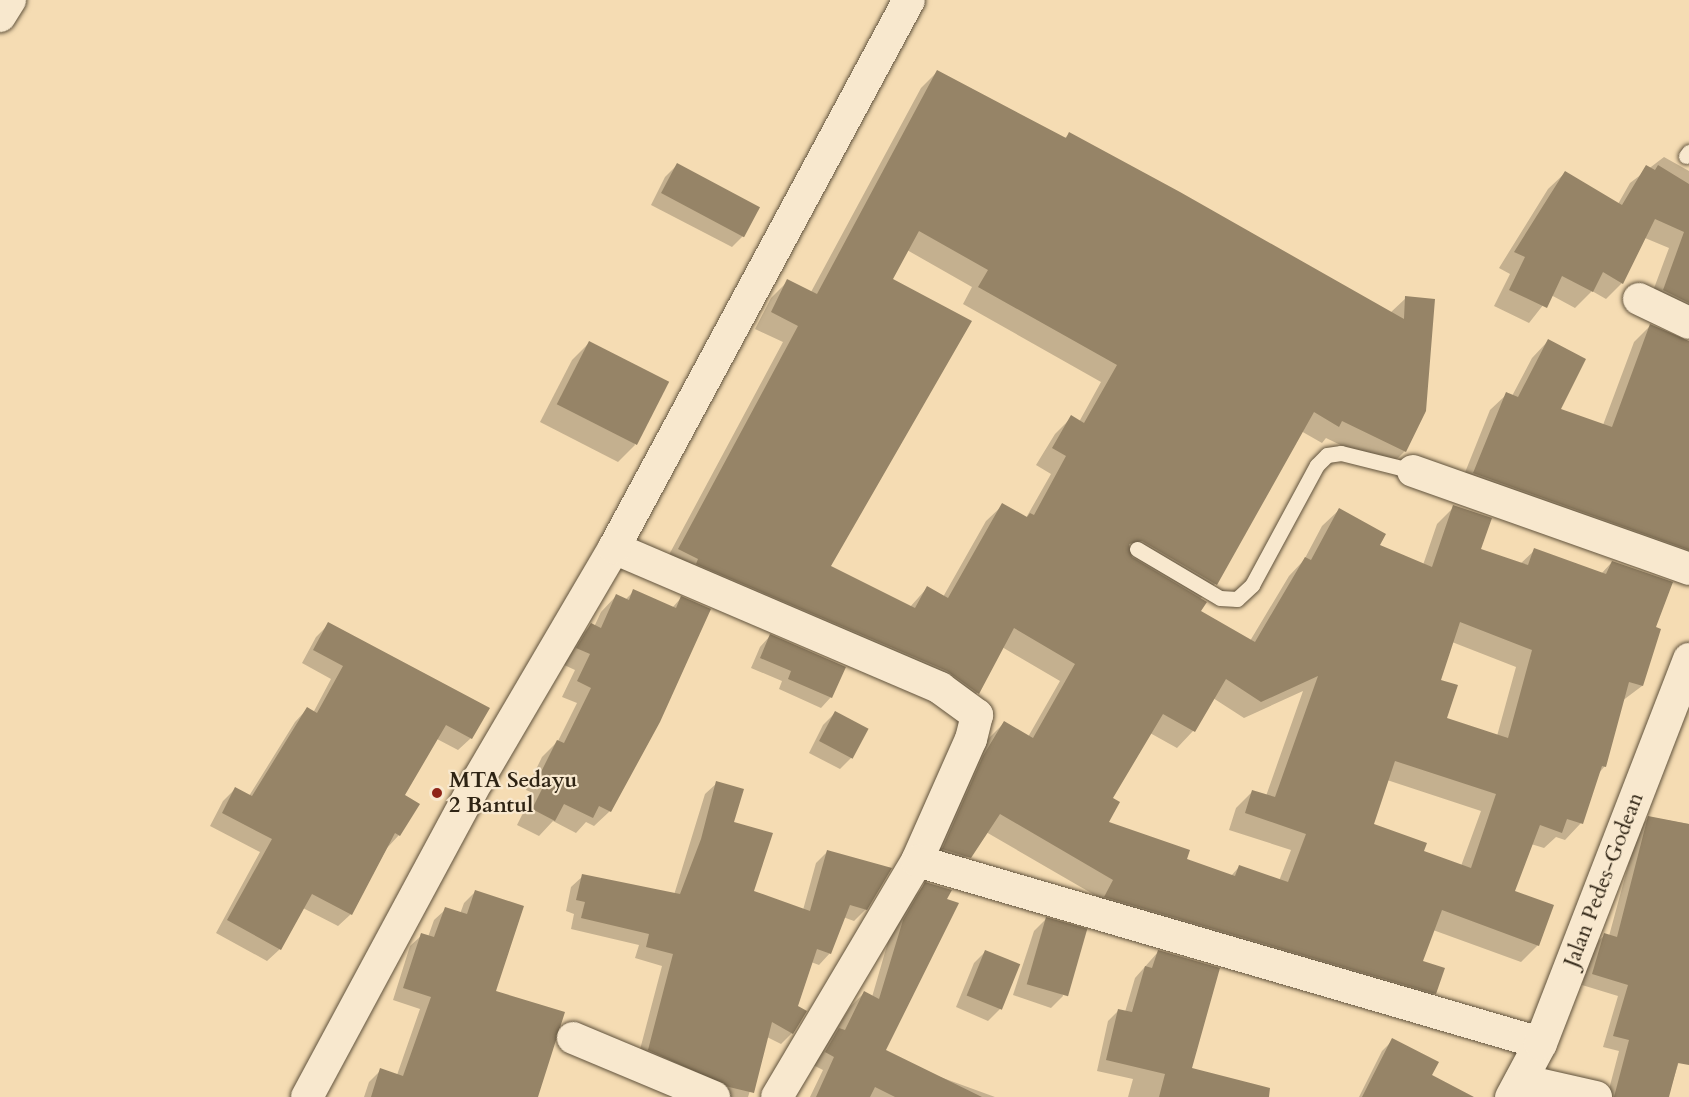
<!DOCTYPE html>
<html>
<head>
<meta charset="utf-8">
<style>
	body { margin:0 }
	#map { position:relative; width:1689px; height:1097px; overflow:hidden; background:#f5dcb3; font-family:Cardo,serif }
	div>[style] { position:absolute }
	.shadow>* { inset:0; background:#0003 }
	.building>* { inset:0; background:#968467; transform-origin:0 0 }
	.roads { filter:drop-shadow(0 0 2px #60523c) drop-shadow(0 0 2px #60523c) }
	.lane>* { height:15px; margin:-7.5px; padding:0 7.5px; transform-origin:7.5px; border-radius:7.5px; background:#f8e8ce }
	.street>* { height:32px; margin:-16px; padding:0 16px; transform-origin:16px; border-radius:16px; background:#f8e8ce }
	.secondary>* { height:33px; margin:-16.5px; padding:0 16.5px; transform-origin:16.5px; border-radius:16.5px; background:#f8e8ce }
	.dots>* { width:16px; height:16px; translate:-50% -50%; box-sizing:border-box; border:3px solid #f8e8ce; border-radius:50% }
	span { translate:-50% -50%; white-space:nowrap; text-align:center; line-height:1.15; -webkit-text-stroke:4.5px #f8e8ce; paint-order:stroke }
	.poi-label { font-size:22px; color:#2f2414; font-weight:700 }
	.left { translate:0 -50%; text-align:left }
	.street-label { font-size:22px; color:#2f2414 }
</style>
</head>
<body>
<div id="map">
	<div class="shadow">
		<i style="clip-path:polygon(evenodd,937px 72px,1064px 139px,1069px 134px,1390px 313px,1406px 298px,1424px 411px,1405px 451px,1388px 468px,1326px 438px,1322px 443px,1301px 431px,1215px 584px,1200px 599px,1199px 612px,1250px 641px,1289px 576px,1304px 560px,1322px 526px,1339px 510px,1378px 546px,1423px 565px,1437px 524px,1454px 507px,1479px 549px,1520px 564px,1535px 550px,1601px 574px,1612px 562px,1654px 628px,1642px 686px,1622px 701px,1605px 766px,1598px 774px,1581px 823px,1565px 840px,1556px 837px,1544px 848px,1531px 844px,1513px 891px,1538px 945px,1521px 962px,1433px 930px,1421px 962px,1435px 993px,1418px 1010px,1089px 914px,1098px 897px,986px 832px,953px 874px,926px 866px,967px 774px,987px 740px,1004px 723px,1028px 737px,1060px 681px,1002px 647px,977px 693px,961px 709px,663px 566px,783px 342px,755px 329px,771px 298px,788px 281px,811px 292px,921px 88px,937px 72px,907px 250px,972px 287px,963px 304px,1101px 382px,1079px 422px,1072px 417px,1055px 434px,1036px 465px,1051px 474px,1026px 518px,1003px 505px,986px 521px,943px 597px,927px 588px,910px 607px,829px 567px,891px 279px,907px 250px,937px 72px,1452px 642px,1516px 667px,1497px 736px,1446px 719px,1440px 681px,1452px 642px,937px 72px,1303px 691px,1266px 796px,1253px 791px,1236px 808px,1229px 830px,1291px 850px,1279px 881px,1239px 867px,1231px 876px,1185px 859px,1106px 822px,1111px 799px,1150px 733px,1177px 748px,1193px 731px,1213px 698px,1244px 718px,1303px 691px,937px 72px,1387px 780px,1481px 811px,1461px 866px,1423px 852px,1372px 825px,1387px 780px)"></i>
		<i style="clip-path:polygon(1664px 157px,1689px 171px,1689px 341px,1688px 329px,1647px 307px,1669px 248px,1645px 238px,1622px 283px,1606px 299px,1592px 291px,1575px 308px,1551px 295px,1529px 323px,1494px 306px,1510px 274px,1499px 268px,1548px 189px,1565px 173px,1618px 204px,1630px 183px)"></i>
		<i style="clip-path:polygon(677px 165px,744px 235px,732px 247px,651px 205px,665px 177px)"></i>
		<i style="clip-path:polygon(1650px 326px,1689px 342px,1689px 578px,1458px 490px,1490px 410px,1507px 394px,1512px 396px,1532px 358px,1548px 341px,1559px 410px,1603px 425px,1634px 342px)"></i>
		<i style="clip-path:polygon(589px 343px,635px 445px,618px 462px,540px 422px,572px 360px)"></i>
		<i style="clip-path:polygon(634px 591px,672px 608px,681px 598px,610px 811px,594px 826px,586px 822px,576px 833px,553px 821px,539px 836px,517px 825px,533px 793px,526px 790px,542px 757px,558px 741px,577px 703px,562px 697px,575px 670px,562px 664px,575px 641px,591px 625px,594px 627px,601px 612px,616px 596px,625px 600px)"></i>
		<i style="clip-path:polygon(329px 624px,471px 738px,458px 750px,437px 739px,403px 796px,399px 835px,387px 848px,351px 914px,338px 926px,303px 908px,280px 949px,267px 961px,216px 933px,260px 852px,210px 826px,223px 801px,235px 789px,249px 796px,295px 722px,307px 709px,313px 713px,331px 679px,302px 663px,316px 637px)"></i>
		<i style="clip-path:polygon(770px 636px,831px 697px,821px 708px,779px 689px,782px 681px,751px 668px,760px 647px)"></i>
		<i style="clip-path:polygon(835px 713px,852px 757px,840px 769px,809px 753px,823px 725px)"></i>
		<i style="clip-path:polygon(717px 783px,753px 892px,803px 910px,816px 863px,828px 851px,866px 909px,854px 921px,843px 917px,830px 953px,819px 965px,811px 962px,796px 1007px,792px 1033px,781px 1044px,767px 1037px,748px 1097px,715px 1097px,637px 1061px,662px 966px,635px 958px,639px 945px,571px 929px,574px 914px,566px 911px,571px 887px,583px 876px,674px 895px,705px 794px)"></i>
		<i style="clip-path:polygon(1649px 817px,1689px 824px,1689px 1029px,1668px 1097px,1607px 1097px,1619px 1051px,1603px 1047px,1618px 996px,1582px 985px,1593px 946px,1605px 935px,1609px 936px,1638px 829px)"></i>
		<i style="clip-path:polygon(926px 884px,884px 1051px,932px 1074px,995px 1097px,810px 1097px,823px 1070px,813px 1065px,851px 1006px,864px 993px,872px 997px,890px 935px,913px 897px)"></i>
		<i style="clip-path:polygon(476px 891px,494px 992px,476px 1097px,364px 1097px,369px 1082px,381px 1070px,397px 1075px,420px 1009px,393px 1000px,410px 946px,422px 935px,428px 937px,434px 920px,446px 909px,460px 914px,464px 903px)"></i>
		<i style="clip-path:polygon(1046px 919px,1063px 996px,1051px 1008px,1013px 995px,1034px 931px)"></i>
		<i style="clip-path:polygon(986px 951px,1000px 1009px,988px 1021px,956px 1007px,974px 963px)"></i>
		<i style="clip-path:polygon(1158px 952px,1190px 1069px,1245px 1097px,1128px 1097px,1133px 1079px,1097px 1071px,1108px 1021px,1118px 1011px,1125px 1012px,1135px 978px)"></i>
		<i style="clip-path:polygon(1393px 1040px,1430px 1076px,1471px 1097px,1359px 1097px,1382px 1051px)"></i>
	</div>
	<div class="building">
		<i style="clip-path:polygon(evenodd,937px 70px,1066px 138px,1069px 132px,1180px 192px,1404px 319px,1405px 296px,1435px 299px,1426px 411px,1406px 452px,1342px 421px,1339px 427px,1314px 412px,1217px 585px,1142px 541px,1129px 544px,1132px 557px,1207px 602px,1201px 611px,1255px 642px,1305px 557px,1311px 560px,1339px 508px,1386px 534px,1380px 545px,1432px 567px,1453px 505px,1492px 518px,1481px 549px,1528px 565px,1534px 548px,1606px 574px,1612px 561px,1673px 582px,1656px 627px,1661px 629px,1643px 686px,1629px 682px,1606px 767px,1602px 766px,1583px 824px,1567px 819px,1562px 833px,1540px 825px,1515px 891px,1554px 905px,1539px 946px,1442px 910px,1423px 961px,1445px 968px,1436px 994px,1104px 897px,1113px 880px,1000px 814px,971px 858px,942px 849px,983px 756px,1004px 721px,1033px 738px,1075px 664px,1014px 628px,979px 694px,947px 671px,696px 564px,698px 559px,678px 549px,798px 326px,771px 312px,787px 279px,817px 294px,937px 70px,919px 231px,988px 270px,978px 287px,1117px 365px,1084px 423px,1071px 415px,1052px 448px,1066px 456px,1034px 515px,1030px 513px,1027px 517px,1002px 503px,948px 598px,927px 586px,915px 608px,831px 566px,972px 321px,893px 279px,919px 231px,937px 70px,1460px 622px,1532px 650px,1508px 738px,1447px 718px,1458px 685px,1441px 680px,1460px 622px,937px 70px,1318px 676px,1275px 797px,1252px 790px,1245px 813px,1306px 834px,1288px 882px,1239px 865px,1235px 876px,1187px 859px,1190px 850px,1109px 822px,1120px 802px,1113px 798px,1163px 714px,1195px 732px,1226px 679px,1261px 702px,1318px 676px,937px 70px,1395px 761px,1496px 794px,1471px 868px,1424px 851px,1427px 843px,1374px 824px,1395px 761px)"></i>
		<i style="left:677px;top:163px;width:94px;height:34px;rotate:28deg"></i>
		<i style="clip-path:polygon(1646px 165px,1655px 170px,1658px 165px,1689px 184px,1689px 303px,1663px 290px,1684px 232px,1655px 219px,1623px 284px,1603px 272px,1593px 292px,1562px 276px,1547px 308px,1509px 290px,1525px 257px,1514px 252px,1565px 171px,1622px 205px)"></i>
		<i style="clip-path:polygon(1650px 324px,1689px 341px,1689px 550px,1473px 473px,1506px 392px,1518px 397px,1548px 339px,1586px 359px,1561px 409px,1612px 427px)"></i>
		<i style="left:589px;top:341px;width:90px;height:71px;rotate:27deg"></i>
		<i style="clip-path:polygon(633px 589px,676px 608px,681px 596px,711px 609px,660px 722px,611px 812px,599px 806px,593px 818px,564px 804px,555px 821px,532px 809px,548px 777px,540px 774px,557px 740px,564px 743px,591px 688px,577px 681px,590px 654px,576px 648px,591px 623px,601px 628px,616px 594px,629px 600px)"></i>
		<i style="clip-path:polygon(328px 622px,490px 708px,472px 739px,446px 725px,405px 795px,420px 804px,400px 836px,395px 833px,352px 915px,312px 894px,281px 950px,227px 920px,272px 839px,222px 813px,235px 787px,252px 796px,307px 707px,317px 713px,343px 666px,313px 650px)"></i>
		<i style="clip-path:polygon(770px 634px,846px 667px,832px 698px,788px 679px,791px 671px,760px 658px)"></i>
		<i style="left:835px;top:711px;width:38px;height:34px;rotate:28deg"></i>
		<i style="clip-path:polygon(716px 781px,744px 789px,734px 822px,773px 833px,754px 891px,810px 911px,827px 850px,892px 868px,867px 910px,850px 905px,831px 954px,817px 949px,798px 1006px,807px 1011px,793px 1034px,772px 1022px,754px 1093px,729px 1087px,648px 1050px,673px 954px,646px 947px,649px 934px,581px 918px,585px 902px,576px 900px,582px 874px,680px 894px,701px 839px)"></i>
		<i style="clip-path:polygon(1648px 816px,1689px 824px,1689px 1065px,1678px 1063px,1669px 1097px,1614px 1097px,1629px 1040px,1613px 1036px,1628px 985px,1592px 974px,1604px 933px,1617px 937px)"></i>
		<i style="clip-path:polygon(925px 882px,952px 890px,947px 899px,959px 903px,886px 1050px,982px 1097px,895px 1097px,875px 1087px,870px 1097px,816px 1097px,834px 1057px,825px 1052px,839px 1028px,845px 1030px,864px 991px,879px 999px,903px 920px)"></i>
		<i style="clip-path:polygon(475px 890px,524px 906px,496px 991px,565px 1012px,538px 1097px,371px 1097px,380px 1068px,403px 1076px,431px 997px,403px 988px,421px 933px,434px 937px,445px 907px,467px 914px)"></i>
		<i style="left:1046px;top:917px;width:43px;height:70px;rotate:16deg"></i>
		<i style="left:985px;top:950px;width:38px;height:49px;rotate:22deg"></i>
		<i style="clip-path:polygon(1158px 950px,1220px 968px,1192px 1068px,1270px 1088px,1269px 1097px,1159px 1097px,1165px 1074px,1106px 1060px,1118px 1009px,1132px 1012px,1145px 966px,1152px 968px)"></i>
		<i style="clip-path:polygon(1392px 1038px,1439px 1062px,1432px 1075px,1474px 1097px,1362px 1097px)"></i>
	</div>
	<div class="roads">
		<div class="lane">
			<i style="left:1686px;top:156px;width:5px;rotate:-53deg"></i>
			<i style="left:1137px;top:549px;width:96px;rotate:30.6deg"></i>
			<i style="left:1220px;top:598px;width:17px;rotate:3deg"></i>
			<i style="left:1237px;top:599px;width:21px;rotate:-43deg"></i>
			<i style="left:1252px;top:585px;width:136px;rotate:-61.6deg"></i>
			<i style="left:1317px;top:465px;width:14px;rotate:-45deg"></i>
			<i style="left:1327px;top:455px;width:14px;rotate:-8deg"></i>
			<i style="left:1341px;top:453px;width:74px;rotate:14deg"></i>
		</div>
		<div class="street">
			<i style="left:0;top:16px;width:19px;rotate:-58deg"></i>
			<i style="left:1639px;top:299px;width:55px;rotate:25.6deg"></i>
			<i style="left:1413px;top:471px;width:293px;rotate:19.5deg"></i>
			<i style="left:614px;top:548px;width:355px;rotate:23.2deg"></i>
			<i style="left:940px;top:688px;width:46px;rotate:36.1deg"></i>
			<i style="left:977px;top:715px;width:25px;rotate:104deg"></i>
			<i style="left:971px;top:739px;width:133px;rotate:113.9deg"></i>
			<i style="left:917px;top:861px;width:274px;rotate:120.7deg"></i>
			<i style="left:917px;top:861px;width:649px;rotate:16.28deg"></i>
			<i style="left:573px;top:1038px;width:153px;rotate:22.7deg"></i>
			<i style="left:1521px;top:1080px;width:77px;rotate:12.8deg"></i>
			<i style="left:307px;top:1097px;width:360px;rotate:-61.7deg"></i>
			<i style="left:478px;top:780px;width:269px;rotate:-59.6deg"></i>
			<i style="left:614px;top:548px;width:622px;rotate:-61.71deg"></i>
		</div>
		<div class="secondary">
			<i style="left:1511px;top:1097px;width:61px;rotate:-61.8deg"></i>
			<i style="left:1540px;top:1043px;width:412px;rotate:-68.8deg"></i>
		</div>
	</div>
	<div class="dots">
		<i style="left:437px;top:793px;background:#8f2418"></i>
	</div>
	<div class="poi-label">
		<span class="left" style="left:449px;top:793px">MTA Sedayu<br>2 Bantul</span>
	</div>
	<div class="street-label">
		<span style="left:1604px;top:880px;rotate:-69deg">Jalan Pedes-Godean</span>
	</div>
</div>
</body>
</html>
